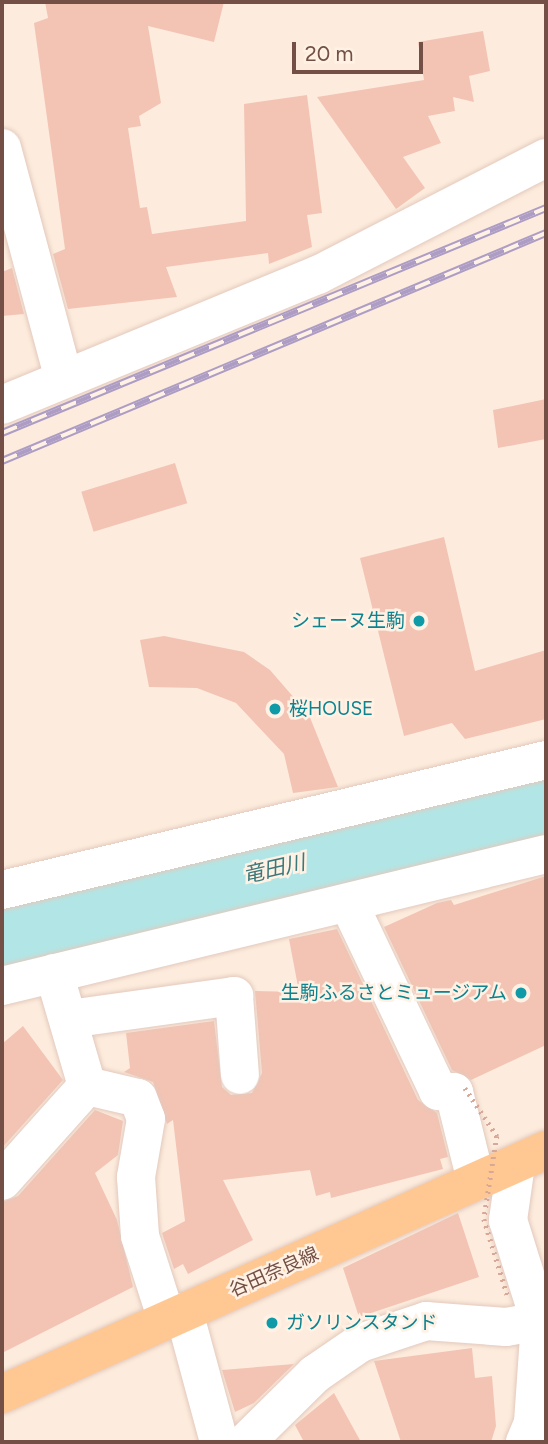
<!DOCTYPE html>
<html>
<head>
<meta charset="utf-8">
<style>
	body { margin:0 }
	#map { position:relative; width:548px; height:1444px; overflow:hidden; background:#fdecdd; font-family:Figtree,"Noto Sans JP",sans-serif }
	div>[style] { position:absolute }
	.river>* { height:79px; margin:-39.5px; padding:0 39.5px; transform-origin:39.5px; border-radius:39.5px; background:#b2e6e6 }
	.building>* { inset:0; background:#f3c4b4; transform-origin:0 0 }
	.roads { filter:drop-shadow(0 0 2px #e3c9bd) drop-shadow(0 0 2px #e3c9bd) }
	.minor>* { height:38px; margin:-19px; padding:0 19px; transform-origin:19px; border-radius:19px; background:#fff }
	.major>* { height:38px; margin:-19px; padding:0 19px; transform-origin:19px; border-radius:19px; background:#ffc792 }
	.rail>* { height:8px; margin-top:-4px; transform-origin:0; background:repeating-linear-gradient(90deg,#fff1e4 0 16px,#ad9dc5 0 32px); box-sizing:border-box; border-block:2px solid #ad9dc5 }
	.path-bridge>* { height:4.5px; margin-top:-2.25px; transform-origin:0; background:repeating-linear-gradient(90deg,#d7a898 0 2px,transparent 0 7px) }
	.dots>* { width:19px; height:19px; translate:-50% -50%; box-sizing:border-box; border:4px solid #fff1e4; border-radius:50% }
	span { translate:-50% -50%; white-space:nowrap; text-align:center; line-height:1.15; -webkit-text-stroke:5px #fff1e4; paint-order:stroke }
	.culture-label { font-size:19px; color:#0d838f }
	.right { translate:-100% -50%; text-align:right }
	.left { translate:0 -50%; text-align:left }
	.street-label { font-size:19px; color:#734f45 }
	.water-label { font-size:21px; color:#3a7879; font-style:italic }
	.frame { position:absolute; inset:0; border:4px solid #734f45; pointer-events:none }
	.scale { position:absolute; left:292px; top:42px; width:131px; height:32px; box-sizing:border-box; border:4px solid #734f45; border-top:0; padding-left:9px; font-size:21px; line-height:24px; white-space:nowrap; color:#734f45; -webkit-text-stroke:5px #fff1e4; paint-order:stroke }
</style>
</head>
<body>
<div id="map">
	<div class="river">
		<i style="left:2px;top:931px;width:558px;rotate:-12.94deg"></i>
	</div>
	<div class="building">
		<i style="clip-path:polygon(45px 2px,224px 2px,214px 42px,148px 26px,161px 103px,139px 116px,141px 126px,128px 128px,140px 208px,147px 207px,152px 234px,246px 221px,244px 104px,307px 95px,322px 213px,307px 215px,312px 247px,269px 264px,268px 253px,166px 267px,177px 297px,68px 309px,53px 254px,65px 249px,34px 23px,48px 18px)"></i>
		<i style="clip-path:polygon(483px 31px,490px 71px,469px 76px,474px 102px,453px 97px,455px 111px,428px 116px,441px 143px,403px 157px,425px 188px,396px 209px,317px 97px,424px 80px,418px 42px)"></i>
		<i style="clip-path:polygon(12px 268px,24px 314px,2px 316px,2px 272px)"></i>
		<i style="clip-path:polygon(546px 399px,546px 439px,498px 448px,493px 410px)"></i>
		<i style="left:175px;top:463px;width:42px;height:98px;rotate:73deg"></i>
		<i style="clip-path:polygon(444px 537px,475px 671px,546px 650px,546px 719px,465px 739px,452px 723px,404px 736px,360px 558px)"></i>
		<i style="clip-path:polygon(164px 636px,244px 652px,270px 670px,309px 715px,338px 787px,293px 793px,284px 754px,236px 703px,197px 688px,149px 687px,140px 640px)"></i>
		<i style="clip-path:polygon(546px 876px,546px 1045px,471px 1080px,452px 1070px,384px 927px,437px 903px,451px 900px,454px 905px)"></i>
		<i style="clip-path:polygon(337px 929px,418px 1100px,437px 1113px,448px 1157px,440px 1159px,443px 1169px,331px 1198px,330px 1192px,316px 1196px,310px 1170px,223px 1180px,253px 1240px,188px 1274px,183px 1264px,174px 1269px,162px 1233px,185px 1221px,173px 1120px,167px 1124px,153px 1082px,124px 1072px,130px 1068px,126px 1033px,214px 1021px,222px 1087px,231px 1095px,252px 1093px,262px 1073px,255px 991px,299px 992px,289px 939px)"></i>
		<i style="clip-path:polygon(23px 1026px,63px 1080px,2px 1148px,2px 1044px)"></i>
		<i style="clip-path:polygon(95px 1110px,123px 1121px,118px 1155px,95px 1173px,117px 1220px,133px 1287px,2px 1353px,2px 1202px,18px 1196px)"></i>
		<i style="clip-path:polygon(458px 1213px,479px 1277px,359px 1317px,343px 1268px)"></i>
		<i style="clip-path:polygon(472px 1348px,475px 1378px,492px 1376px,496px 1426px,491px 1442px,401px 1442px,374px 1361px)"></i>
		<i style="clip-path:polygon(294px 1364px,254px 1403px,235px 1412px,222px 1370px)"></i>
		<i style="clip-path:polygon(334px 1393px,361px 1442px,304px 1442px,295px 1425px)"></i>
	</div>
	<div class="roads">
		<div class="minor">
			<i style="left:2px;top:148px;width:239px;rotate:75deg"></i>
			<i style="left:2px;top:405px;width:342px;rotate:-22.4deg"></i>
			<i style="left:318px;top:275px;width:256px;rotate:-27.2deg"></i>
			<i style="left:2px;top:890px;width:559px;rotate:-13.44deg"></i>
			<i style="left:349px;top:904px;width:207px;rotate:64.5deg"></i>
			<i style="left:438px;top:1091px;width:16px;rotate:4deg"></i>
			<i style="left:454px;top:1092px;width:92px;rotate:76.1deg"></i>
			<i style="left:54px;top:973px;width:118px;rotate:73.7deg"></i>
			<i style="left:87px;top:1086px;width:52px;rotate:13.2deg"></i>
			<i style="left:138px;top:1098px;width:22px;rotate:69deg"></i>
			<i style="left:146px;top:1119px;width:59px;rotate:99.8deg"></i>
			<i style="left:136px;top:1177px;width:59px;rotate:86.1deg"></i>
			<i style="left:140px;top:1236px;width:88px;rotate:72.2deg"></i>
			<i style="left:2px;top:986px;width:560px;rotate:-13.64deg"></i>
			<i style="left:69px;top:1019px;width:167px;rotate:-7.9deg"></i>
			<i style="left:234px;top:996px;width:79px;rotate:85.7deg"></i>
			<i style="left:516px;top:1164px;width:57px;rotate:98.1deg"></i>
			<i style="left:508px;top:1220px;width:107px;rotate:72.6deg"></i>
			<i style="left:540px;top:1322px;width:101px;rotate:94deg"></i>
			<i style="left:533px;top:1423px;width:21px;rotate:113deg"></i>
			<i style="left:2px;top:1181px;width:127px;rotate:-48.2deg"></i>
			<i style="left:184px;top:1312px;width:135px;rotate:74.9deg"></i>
			<i style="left:246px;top:1442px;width:97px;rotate:-44.6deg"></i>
			<i style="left:315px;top:1374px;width:55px;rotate:-34.6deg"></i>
			<i style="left:360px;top:1343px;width:70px;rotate:-18.4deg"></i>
			<i style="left:426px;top:1321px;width:80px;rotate:4.3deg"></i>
			<i style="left:506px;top:1327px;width:41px;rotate:-9.9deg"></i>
		</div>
		<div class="major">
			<i style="left:2px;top:1394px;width:596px;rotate:-24.16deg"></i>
		</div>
	</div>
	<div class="rail">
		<i style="left:2px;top:433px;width:589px;rotate:-22.47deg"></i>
		<i style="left:2px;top:461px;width:590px;rotate:-22.74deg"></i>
	</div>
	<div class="path-bridge">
		<i style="left:465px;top:1088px;width:58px;rotate:56.3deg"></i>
		<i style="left:497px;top:1136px;width:84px;rotate:98.9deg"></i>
		<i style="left:484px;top:1219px;width:82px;rotate:72.9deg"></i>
	</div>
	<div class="dots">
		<i style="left:419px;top:621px;background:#0f9aa8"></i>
		<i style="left:275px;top:709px;background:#0f9aa8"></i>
		<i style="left:521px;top:993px;background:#0f9aa8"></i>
		<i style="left:272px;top:1323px;background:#0f9aa8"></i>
	</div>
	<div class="culture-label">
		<span class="right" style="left:405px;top:621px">シェーヌ生駒</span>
		<span class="left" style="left:289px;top:709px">桜HOUSE</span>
		<span class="right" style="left:507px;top:993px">生駒ふるさとミュージアム</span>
		<span class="left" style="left:286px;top:1323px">ガソリンスタンド</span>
	</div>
	<div class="street-label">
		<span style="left:274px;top:1272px;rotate:-24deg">谷田奈良線</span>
	</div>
	<div class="water-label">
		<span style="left:274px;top:869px;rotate:-13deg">竜田川</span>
	</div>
	<div class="frame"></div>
	<div class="scale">20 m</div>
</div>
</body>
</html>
